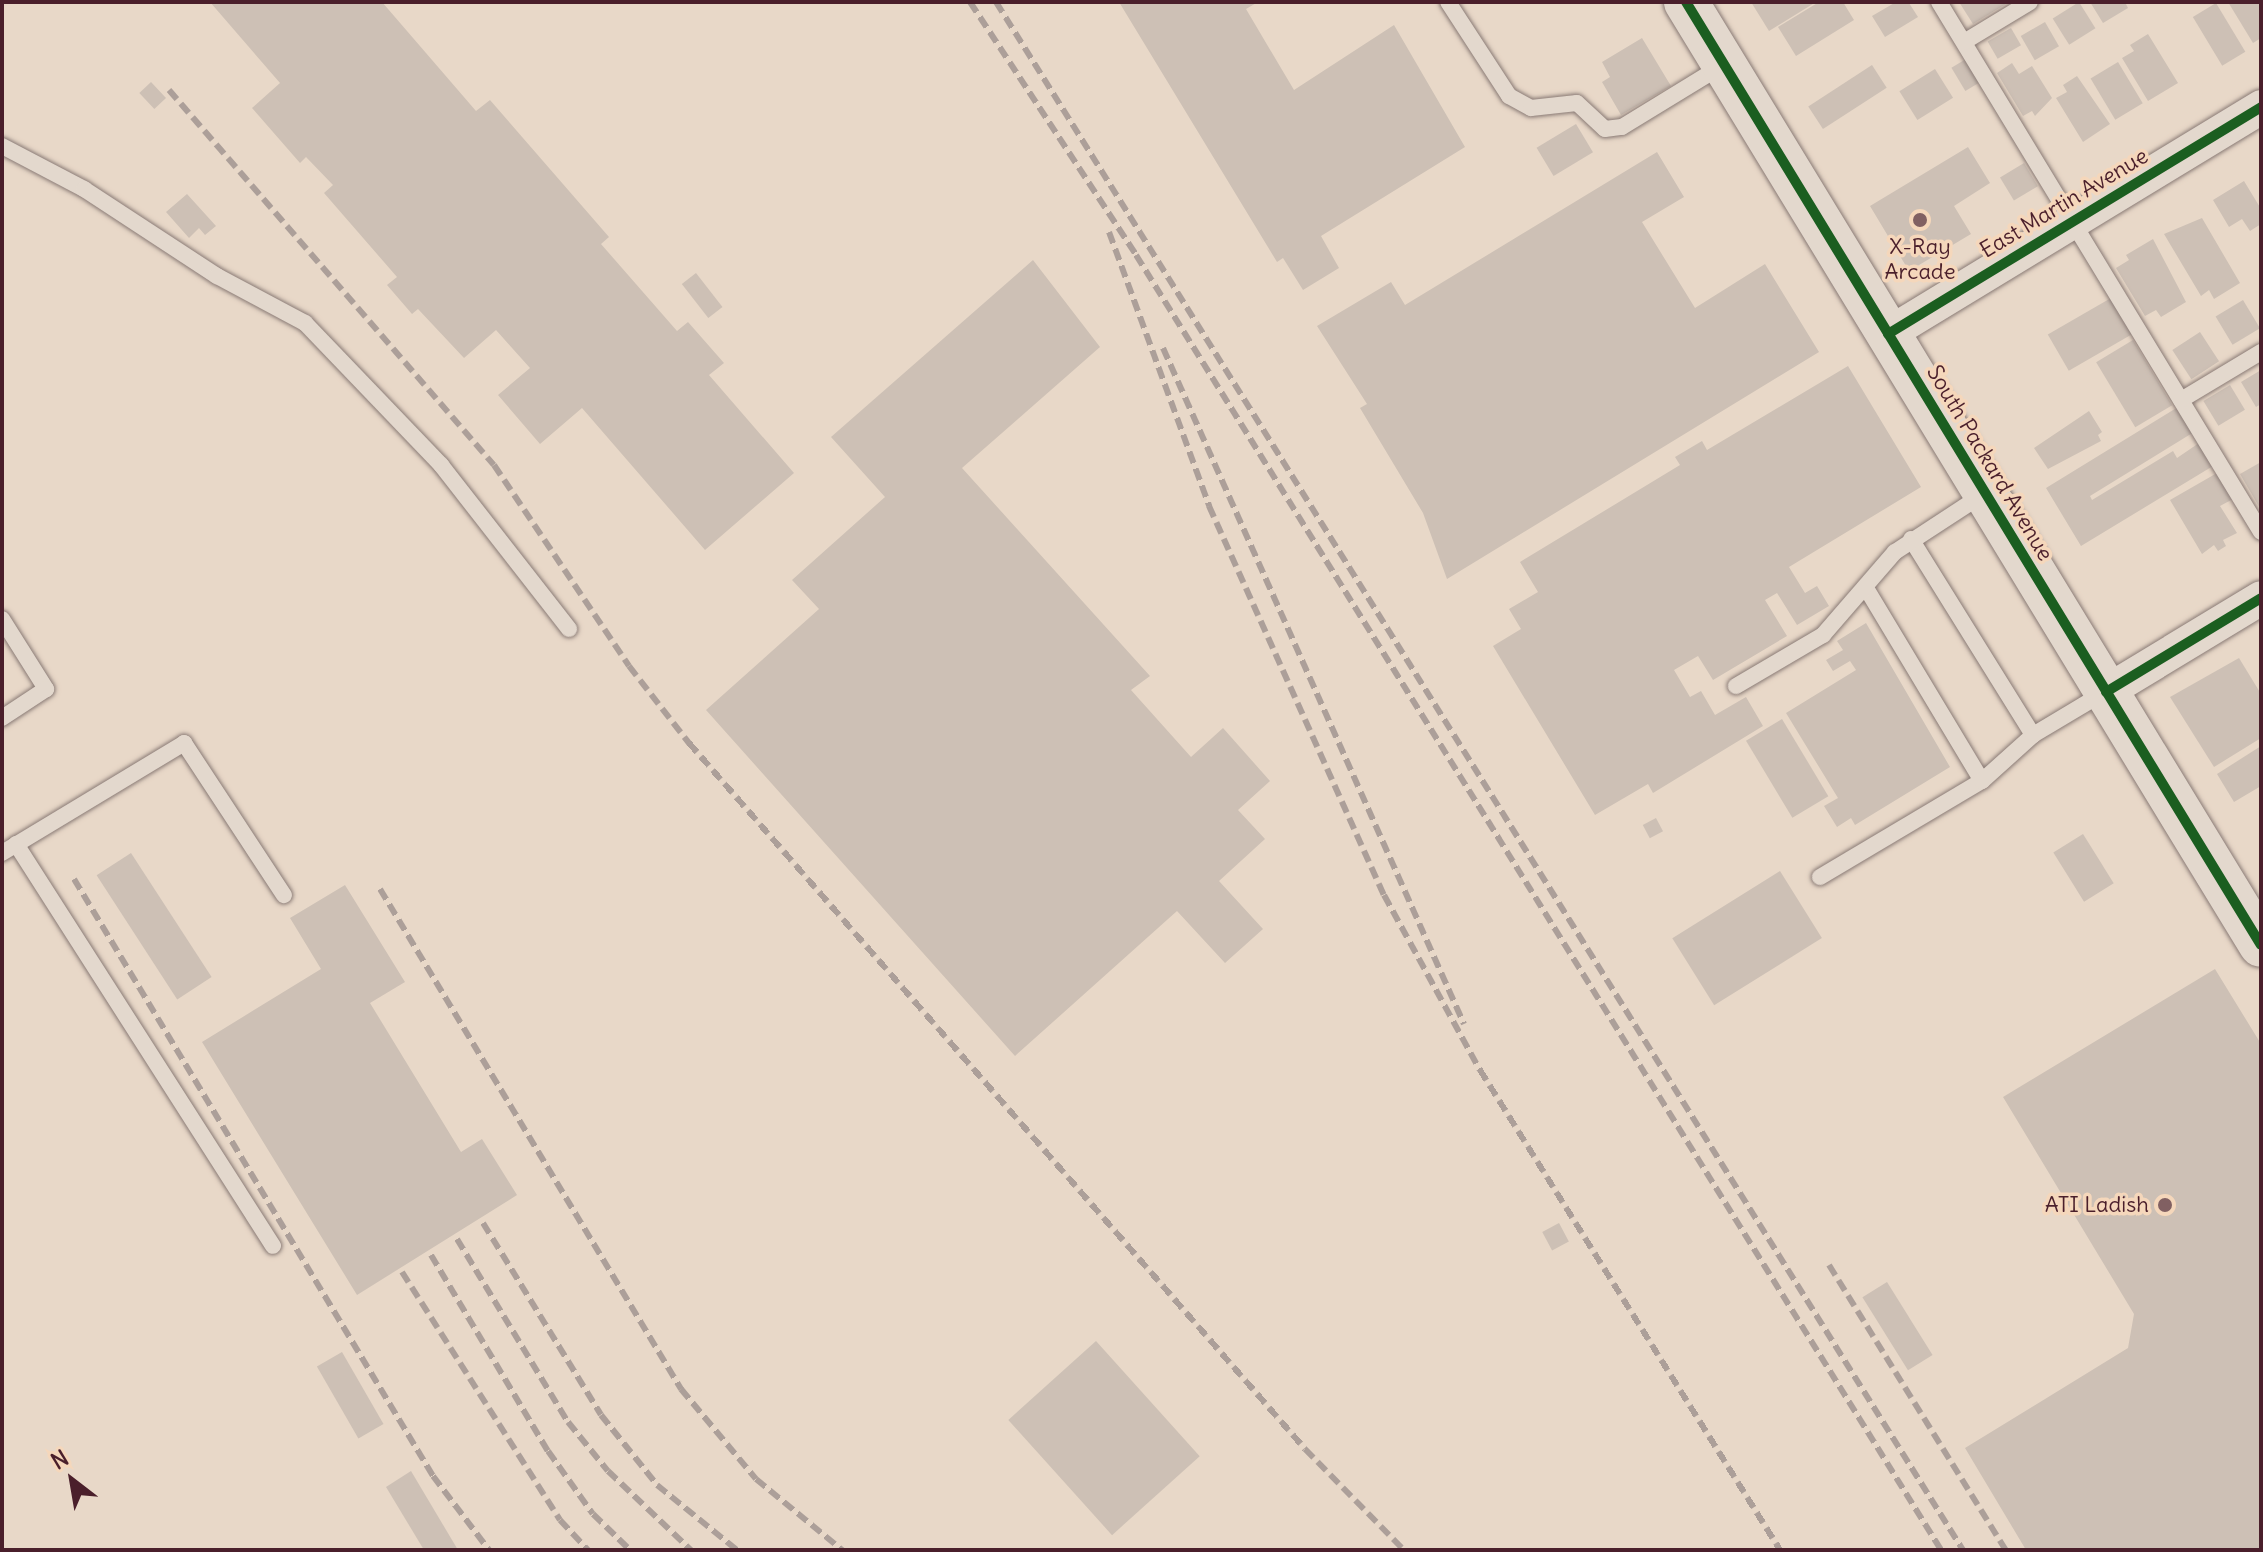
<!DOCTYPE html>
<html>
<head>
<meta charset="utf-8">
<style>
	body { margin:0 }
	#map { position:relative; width:2263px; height:1552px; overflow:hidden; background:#e8d8c8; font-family:Delius,sans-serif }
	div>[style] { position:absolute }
	.building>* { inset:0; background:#cdc0b5; transform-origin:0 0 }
	.roads { filter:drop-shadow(0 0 2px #897a75) drop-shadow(0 0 2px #897a75) }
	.lane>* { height:16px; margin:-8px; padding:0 8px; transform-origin:8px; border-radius:8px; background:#e3d8cd }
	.street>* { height:34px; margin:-17px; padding:0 17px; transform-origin:17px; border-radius:17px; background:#e3d8cd }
	.secondary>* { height:44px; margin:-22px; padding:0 22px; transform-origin:22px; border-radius:22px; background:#e3d8cd }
	.rail>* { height:6px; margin-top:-3px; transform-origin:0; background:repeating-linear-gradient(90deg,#ac9f99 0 12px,transparent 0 18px) }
	.cycleway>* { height:10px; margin:-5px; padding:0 5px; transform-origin:5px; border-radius:5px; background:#1b5e20 }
	.dots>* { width:22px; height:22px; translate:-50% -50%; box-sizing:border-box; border:4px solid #f5d7bb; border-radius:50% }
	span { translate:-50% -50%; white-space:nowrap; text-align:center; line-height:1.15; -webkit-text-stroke:7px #f5d7bb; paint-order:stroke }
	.street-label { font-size:22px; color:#4a1f2b }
	.poi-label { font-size:22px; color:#4a1f2b }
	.right { translate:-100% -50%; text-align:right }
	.frame { position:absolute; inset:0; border:4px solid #4a1f2b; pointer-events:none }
	.north { position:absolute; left:32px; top:1440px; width:80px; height:80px; -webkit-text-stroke:6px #f5d7bb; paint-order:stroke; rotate:329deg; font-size:22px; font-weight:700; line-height:32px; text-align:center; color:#4a1f2b }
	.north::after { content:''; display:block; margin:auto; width:28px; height:36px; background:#4a1f2b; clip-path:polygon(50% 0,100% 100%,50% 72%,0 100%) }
</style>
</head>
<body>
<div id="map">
	<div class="building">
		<i style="clip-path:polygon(210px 2px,382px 2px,476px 111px,490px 100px,609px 237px,601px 244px,677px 331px,688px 322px,724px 363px,709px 375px,794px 473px,705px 550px,582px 408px,540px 444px,498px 395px,530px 368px,496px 330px,464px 358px,418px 309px,412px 314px,387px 285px,397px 277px,324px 193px,333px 185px,306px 157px,300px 163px,252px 108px,280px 83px)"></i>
		<i style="clip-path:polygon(1119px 2px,1258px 2px,1246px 9px,1294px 90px,1394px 25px,1465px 147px,1321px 236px,1339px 268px,1303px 290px,1283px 258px,1277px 262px)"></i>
		<i style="clip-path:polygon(1751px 2px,1816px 2px,1769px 31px)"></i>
		<i style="clip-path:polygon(1819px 2px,1843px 2px,1854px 20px,1796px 56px,1778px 27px)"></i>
		<i style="clip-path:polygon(1896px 2px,1909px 3px,1918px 17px,1885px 37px,1872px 16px)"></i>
		<i style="clip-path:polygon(1959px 2px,2009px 2px,1973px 24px)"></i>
		<i style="left:2079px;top:2px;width:31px;height:31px;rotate:58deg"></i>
		<i style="clip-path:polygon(2090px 2px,2125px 2px,2128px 8px,2103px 23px)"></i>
		<i style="clip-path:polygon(2228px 2px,2261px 2px,2261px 38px,2253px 43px)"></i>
		<i style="left:2216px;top:3px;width:57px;height:27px;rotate:59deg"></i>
		<i style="left:2045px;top:22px;width:28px;height:28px;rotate:60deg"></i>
		<i style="left:2011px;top:28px;width:20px;height:27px;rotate:60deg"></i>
		<i style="clip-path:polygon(2148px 34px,2178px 83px,2148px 101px,2122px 58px,2134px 51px,2130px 45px)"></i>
		<i style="clip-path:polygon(1642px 38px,1671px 86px,1621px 115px,1602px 82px,1610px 77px,1602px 62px)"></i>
		<i style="left:1966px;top:59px;width:27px;height:17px;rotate:59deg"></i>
		<i style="left:2118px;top:62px;width:48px;height:32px;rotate:59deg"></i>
		<i style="clip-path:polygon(2012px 63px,2019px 74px,2032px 66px,2052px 98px,2035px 116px,2032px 111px,2023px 116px,1997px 73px)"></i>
		<i style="left:1872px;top:65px;width:27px;height:76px;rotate:57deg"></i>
		<i style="left:1935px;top:69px;width:34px;height:42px;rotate:58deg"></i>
		<i style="clip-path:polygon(2077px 76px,2110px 124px,2083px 142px,2056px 98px,2067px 92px,2063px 85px)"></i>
		<i style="left:151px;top:82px;width:22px;height:16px;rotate:47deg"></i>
		<i style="left:1576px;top:124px;width:33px;height:46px;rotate:59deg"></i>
		<i style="clip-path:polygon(1968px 147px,1990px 183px,1954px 206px,1971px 234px,1909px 271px,1870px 206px)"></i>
		<i style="clip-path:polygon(1657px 152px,1684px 197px,1642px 222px,1695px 308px,1765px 264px,1819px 352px,1447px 579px,1423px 513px,1360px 408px,1367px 404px,1317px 326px,1391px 282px,1405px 305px)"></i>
		<i style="left:2024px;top:163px;width:27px;height:28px;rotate:59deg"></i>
		<i style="clip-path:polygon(2244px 181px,2261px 209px,2261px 224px,2250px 231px,2242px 219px,2229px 227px,2213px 200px)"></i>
		<i style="clip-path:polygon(187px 194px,216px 226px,205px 235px,199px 228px,189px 238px,166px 212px)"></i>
		<i style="clip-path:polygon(2202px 218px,2240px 283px,2214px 299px,2209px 290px,2201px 296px,2164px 234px)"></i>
		<i style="clip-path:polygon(2153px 239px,2186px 302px,2161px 317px,2156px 310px,2145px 316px,2116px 268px,2129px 260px,2126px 255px)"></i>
		<i style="clip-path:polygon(1033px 260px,1100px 347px,962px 468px,1150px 676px,1131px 690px,1191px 757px,1223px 728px,1270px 781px,1238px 810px,1265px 839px,1219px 881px,1263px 929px,1225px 963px,1177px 911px,1015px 1056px,706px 710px,819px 609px,792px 580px,885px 497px,831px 437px)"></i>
		<i style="left:696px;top:273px;width:43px;height:18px;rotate:52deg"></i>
		<i style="left:2111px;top:298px;width:42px;height:73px;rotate:60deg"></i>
		<i style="left:2243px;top:300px;width:33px;height:32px;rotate:59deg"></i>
		<i style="left:2200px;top:332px;width:35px;height:33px;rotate:57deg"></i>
		<i style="left:2133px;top:340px;width:76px;height:43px;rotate:59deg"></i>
		<i style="clip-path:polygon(1848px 366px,1921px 487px,1789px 567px,1805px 593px,1817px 586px,1829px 606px,1797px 625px,1777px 593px,1765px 600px,1787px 636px,1713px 680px,1698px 656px,1674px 670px,1690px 697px,1701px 691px,1715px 715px,1746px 697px,1763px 726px,1653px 793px,1648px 784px,1595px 815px,1493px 646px,1521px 629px,1509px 609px,1538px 592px,1520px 562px,1680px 465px,1675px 457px,1702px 441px,1707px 450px)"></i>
		<i style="clip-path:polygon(2261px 370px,2261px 404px,2256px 407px,2241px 382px)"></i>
		<i style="left:2230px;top:385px;width:29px;height:31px;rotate:59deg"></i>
		<i style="clip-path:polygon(2178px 407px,2194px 432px,2090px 496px,2092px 500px,2173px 451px,2177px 458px,2199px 443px,2213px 466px,2081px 546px,2046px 488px)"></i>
		<i style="clip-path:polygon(2089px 411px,2102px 432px,2098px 435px,2101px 441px,2048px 469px,2034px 448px)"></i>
		<i style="clip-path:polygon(2261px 462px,2261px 510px,2240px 474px)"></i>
		<i style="clip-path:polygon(2217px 473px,2233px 499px,2220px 506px,2237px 533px,2223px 540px,2226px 546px,2218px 551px,2214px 545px,2202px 554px,2170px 500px)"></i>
		<i style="clip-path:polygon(1866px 623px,1950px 767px,1855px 825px,1851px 818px,1837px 827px,1824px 806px,1838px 798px,1786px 713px,1856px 670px,1850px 661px,1833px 671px,1826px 660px,1843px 650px,1837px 641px)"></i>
		<i style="clip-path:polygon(2239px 658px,2261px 694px,2261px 738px,2214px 767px,2170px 697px)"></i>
		<i style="left:1782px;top:719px;width:90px;height:42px;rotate:59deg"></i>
		<i style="clip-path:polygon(2261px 746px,2261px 786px,2234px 802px,2217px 774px)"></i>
		<i style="left:1656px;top:818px;width:15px;height:15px;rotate:62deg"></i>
		<i style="left:2083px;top:834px;width:58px;height:35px;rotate:58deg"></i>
		<i style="left:131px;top:853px;width:148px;height:41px;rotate:57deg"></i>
		<i style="left:1780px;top:871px;width:79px;height:127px;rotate:58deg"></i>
		<i style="clip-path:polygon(345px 885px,405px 982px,370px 1003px,461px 1152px,482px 1139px,517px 1195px,357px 1295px,202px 1042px,321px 969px,290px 918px)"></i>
		<i style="clip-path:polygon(2215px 969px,2261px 1044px,2261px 1550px,2026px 1550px,1965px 1448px,2128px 1348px,2134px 1314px,2003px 1097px)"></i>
		<i style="left:1559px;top:1223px;width:21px;height:19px;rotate:62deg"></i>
		<i style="left:1887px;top:1282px;width:86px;height:29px;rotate:58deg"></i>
		<i style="left:1096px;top:1341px;width:155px;height:118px;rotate:48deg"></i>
		<i style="left:342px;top:1352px;width:83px;height:29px;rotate:60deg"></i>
		<i style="clip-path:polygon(411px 1471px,458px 1550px,424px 1550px,386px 1487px)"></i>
	</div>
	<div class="roads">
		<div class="lane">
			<i style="left:1448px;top:2px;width:112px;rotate:57deg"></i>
			<i style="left:1509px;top:96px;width:25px;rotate:29deg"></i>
			<i style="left:1531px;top:108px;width:46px;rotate:-6.2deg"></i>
			<i style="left:1577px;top:103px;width:38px;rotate:43deg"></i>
			<i style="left:1605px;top:129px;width:17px;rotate:-7deg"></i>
			<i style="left:1622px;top:127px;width:119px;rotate:-31.5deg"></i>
			<i style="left:1939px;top:2px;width:620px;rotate:58.72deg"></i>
			<i style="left:1964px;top:42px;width:77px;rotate:-31.2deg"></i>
			<i style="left:2px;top:146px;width:93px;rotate:27.7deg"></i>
			<i style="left:84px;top:189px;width:159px;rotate:33.2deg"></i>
			<i style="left:217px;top:276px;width:100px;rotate:28.1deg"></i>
			<i style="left:305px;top:323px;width:197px;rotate:46.2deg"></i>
			<i style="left:441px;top:465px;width:208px;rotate:52deg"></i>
			<i style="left:2181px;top:400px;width:93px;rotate:-31deg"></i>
			<i style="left:1911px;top:539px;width:231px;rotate:58.1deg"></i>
			<i style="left:1866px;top:588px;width:225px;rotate:59deg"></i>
			<i style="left:2px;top:619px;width:83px;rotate:57.8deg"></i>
			<i style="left:46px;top:689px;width:53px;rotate:146.6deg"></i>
			<i style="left:1736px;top:686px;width:101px;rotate:-30.4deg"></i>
			<i style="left:1823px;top:635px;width:110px;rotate:-49.1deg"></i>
			<i style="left:1895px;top:552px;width:108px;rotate:-33.2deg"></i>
			<i style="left:16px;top:844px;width:477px;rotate:57.4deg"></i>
			<i style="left:2px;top:853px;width:213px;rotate:-31.1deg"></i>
			<i style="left:184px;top:743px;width:182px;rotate:56.7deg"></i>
			<i style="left:1820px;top:877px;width:188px;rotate:-30.7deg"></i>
			<i style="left:1982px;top:781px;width:69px;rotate:-42deg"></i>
			<i style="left:2033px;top:735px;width:84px;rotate:-30.8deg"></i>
		</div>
		<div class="street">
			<i style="left:1888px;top:334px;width:437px;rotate:-31.3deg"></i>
			<i style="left:2106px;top:692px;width:181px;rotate:-31.2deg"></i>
		</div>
		<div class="secondary">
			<i style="left:1686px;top:2px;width:1104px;rotate:58.63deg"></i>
		</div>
	</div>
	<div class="rail">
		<i style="left:970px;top:2px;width:303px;rotate:56.7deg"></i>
		<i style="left:1136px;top:255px;width:1525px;rotate:58.13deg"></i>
		<i style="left:996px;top:2px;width:1825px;rotate:58.01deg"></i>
		<i style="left:169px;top:90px;width:496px;rotate:49.1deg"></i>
		<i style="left:494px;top:465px;width:242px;rotate:56.1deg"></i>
		<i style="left:629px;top:666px;width:98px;rotate:52.1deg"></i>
		<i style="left:689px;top:743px;width:937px;rotate:48.89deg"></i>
		<i style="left:1305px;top:1449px;width:141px;rotate:45.6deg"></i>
		<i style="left:1109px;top:232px;width:292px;rotate:69.9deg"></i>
		<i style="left:1209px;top:506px;width:427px;rotate:65.8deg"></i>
		<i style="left:1384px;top:895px;width:200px;rotate:61.3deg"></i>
		<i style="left:1480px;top:1070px;width:566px;rotate:57.99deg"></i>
		<i style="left:1163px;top:348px;width:740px;rotate:66deg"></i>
		<i style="left:74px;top:879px;width:697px;rotate:58.98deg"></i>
		<i style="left:433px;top:1476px;width:93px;rotate:52.9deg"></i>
		<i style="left:380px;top:889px;width:584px;rotate:58.95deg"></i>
		<i style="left:681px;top:1389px;width:117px;rotate:50.2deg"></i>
		<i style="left:756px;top:1479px;width:112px;rotate:39.5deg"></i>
		<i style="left:483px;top:1223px;width:225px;rotate:58.4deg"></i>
		<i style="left:601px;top:1415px;width:90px;rotate:51.3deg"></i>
		<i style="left:657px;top:1485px;width:103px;rotate:39.1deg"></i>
		<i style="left:457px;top:1239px;width:214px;rotate:58.8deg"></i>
		<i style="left:568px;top:1422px;width:63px;rotate:50.8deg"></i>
		<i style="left:608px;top:1471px;width:115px;rotate:43.6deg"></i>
		<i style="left:431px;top:1255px;width:228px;rotate:59.2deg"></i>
		<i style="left:548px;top:1451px;width:77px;rotate:54.5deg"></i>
		<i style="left:593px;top:1514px;width:52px;rotate:44.2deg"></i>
		<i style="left:1829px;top:1265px;width:335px;rotate:58.2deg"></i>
		<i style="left:402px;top:1272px;width:294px;rotate:57.5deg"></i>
		<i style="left:560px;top:1520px;width:41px;rotate:47deg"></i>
	</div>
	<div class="cycleway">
		<i style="left:1686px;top:2px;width:1104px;rotate:58.63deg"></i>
		<i style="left:1888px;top:334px;width:437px;rotate:-31.3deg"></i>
		<i style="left:2106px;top:692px;width:181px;rotate:-31.2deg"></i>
	</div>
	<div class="dots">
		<i style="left:1920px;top:220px;background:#816062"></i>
		<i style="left:2165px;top:1205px;background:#816062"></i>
	</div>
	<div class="street-label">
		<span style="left:2064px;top:203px;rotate:-31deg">East Martin Avenue</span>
		<span style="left:1990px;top:463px;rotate:59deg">South Packard Avenue</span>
	</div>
	<div class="poi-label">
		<span style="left:1920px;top:259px">X-Ray<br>Arcade</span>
		<span class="right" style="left:2149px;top:1205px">ATI Ladish</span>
	</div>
	<div class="frame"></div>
	<div class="north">N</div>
</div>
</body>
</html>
